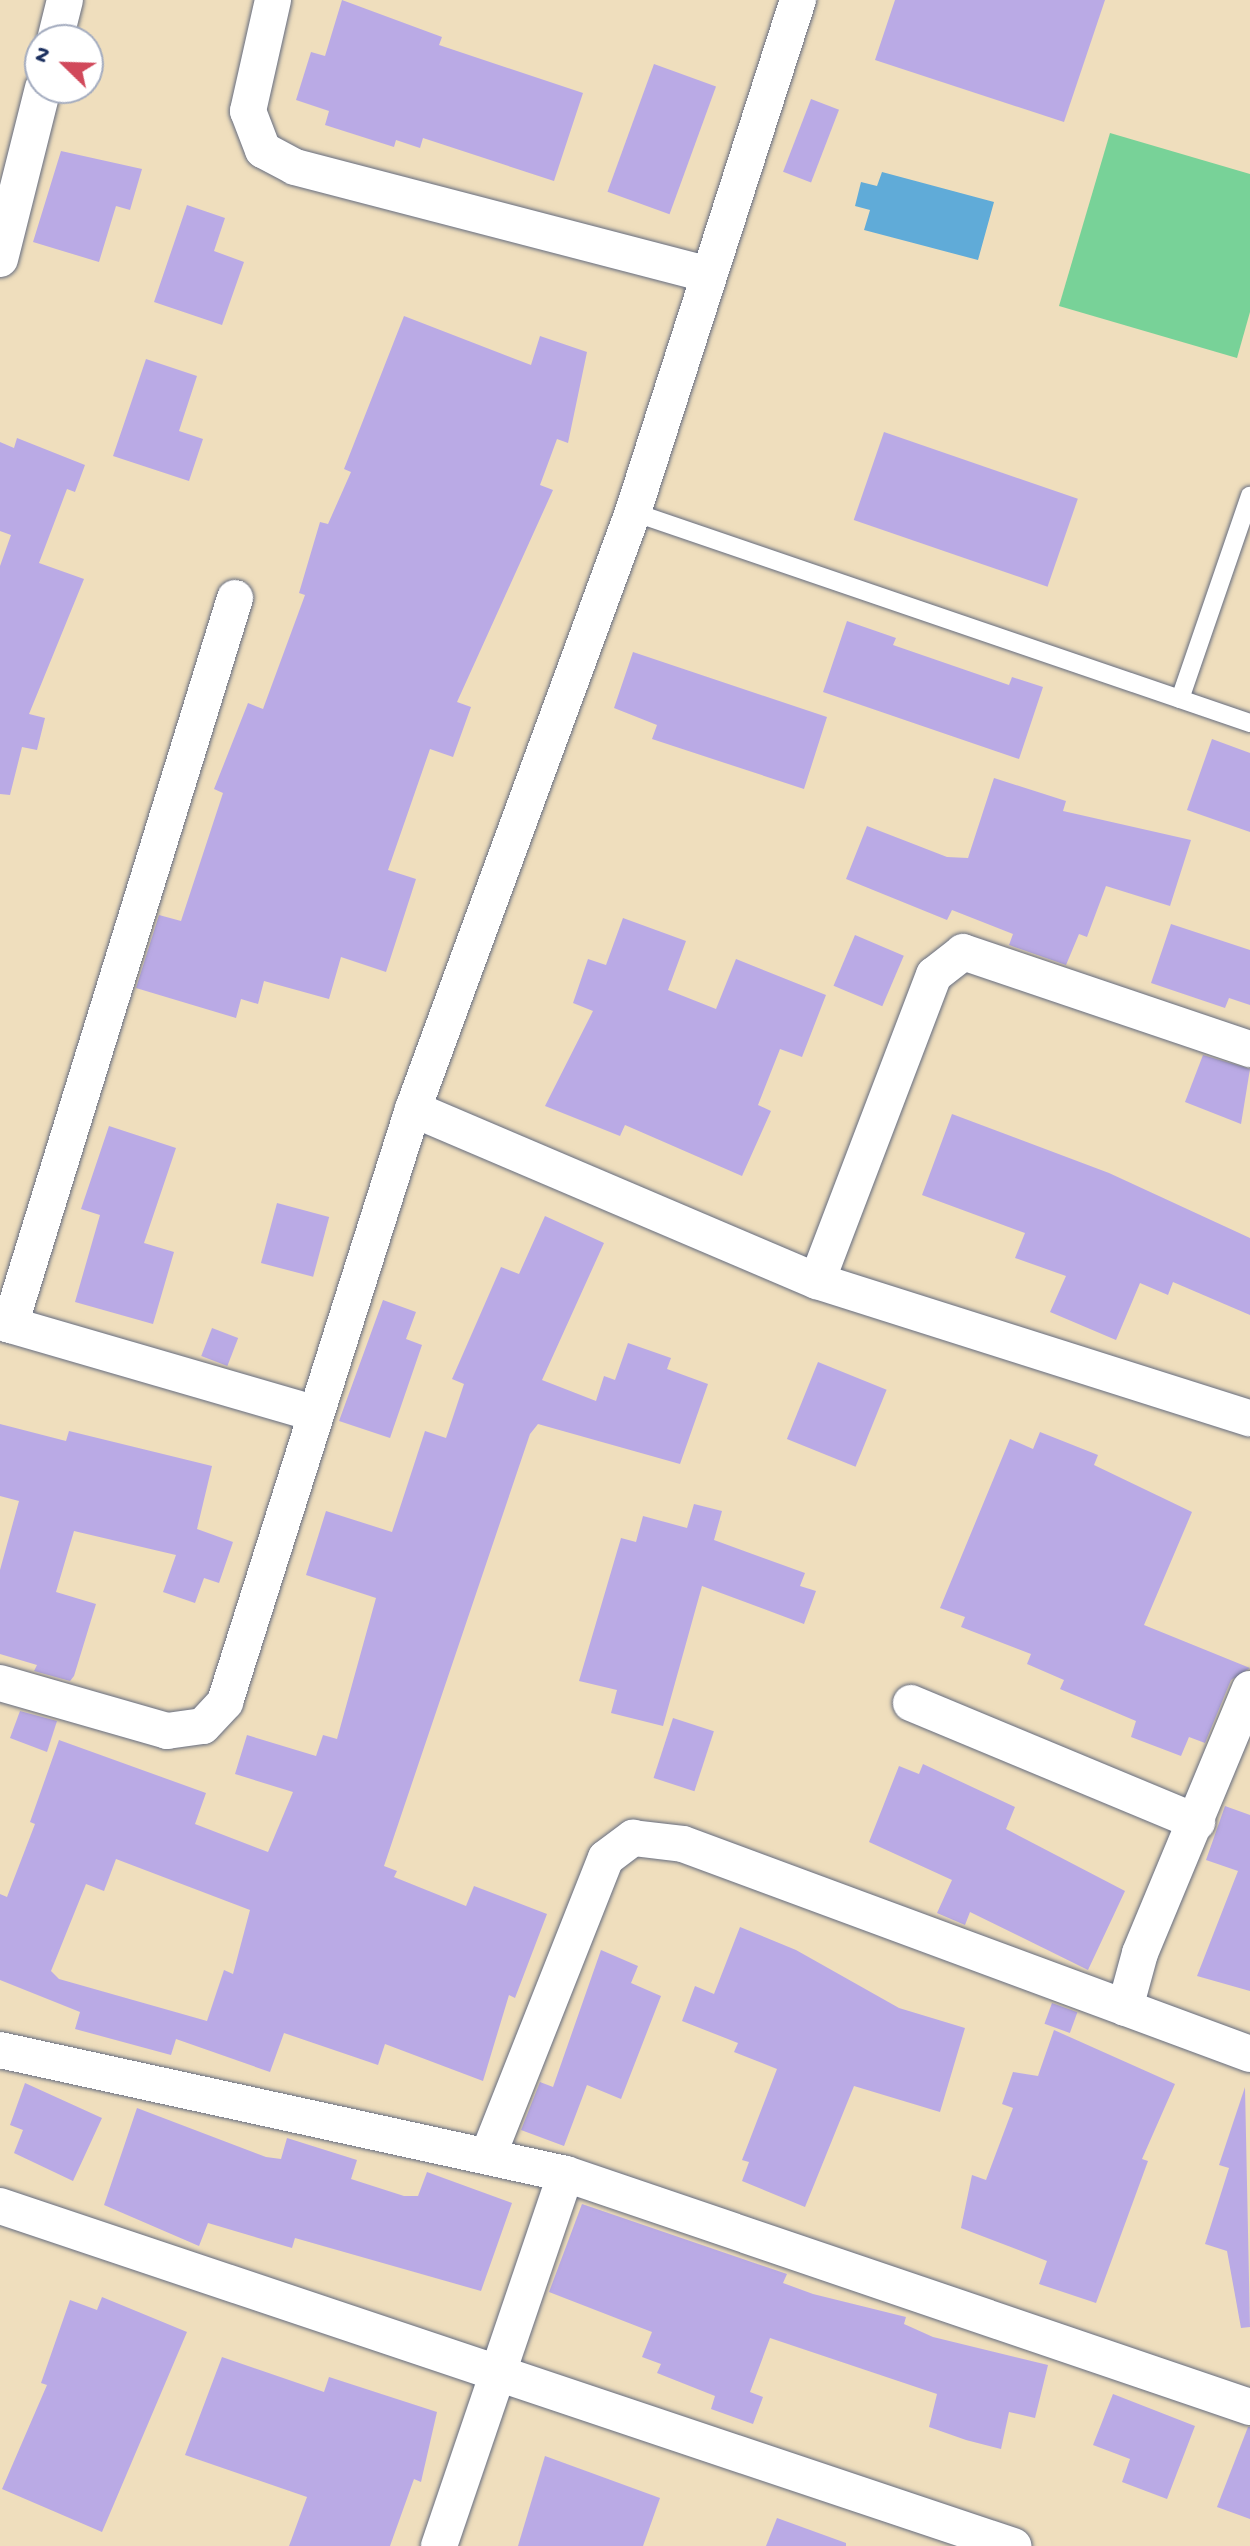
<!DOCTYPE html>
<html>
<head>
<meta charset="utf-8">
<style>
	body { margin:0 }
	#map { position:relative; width:1250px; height:2546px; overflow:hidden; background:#efdebd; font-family:"Gochi Hand",sans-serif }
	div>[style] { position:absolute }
	.green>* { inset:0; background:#78d298 }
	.water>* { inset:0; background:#60abd8 }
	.building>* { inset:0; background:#baaae5; transform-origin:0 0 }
	.roads { filter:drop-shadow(0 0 2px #656c7f) drop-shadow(0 0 2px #656c7f) }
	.service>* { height:18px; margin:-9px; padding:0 9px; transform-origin:9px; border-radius:9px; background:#fff }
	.minor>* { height:36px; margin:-18px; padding:0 18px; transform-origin:18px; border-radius:18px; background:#fff }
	span { translate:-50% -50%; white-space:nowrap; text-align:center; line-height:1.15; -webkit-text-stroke:7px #fff; paint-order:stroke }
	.north { position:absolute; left:24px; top:24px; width:80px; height:80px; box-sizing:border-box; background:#fff; border:2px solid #a4acbf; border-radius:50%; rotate:293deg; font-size:22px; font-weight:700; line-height:32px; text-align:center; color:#1b2f5e }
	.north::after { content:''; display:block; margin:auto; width:28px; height:36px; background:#d1495b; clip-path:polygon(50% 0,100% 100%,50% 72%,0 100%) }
</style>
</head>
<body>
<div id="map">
	<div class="green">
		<i style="clip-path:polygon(1110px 133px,1250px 174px,1250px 312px,1237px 358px,1059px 306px)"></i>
	</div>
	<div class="water">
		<i style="clip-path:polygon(882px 172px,994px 202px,978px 260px,864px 230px,870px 210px,855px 206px,861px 182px,877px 186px)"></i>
	</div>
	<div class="building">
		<i style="clip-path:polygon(342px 0,442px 37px,439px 45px,583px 93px,554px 181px,423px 138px,420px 148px,396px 140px,394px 147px,325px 125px,329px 111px,296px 100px,311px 52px,325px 56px)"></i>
		<i style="clip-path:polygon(895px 0,1105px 0,1064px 122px,875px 60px)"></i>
		<i style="left:654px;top:64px;width:66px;height:136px;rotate:20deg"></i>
		<i style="left:811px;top:99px;width:30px;height:78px;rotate:21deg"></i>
		<i style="clip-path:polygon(61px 151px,142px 169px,130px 210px,116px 206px,99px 262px,33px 242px)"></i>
		<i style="clip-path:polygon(187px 205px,225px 218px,214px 251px,244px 262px,222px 325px,154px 302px)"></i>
		<i style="clip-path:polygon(404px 316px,531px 365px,540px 336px,587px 352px,568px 443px,557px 439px,540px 485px,553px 490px,457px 702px,471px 707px,453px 757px,430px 749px,388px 870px,416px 879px,386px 972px,341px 957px,329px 999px,264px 981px,258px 1004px,241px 999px,236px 1018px,136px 988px,159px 915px,181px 921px,223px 793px,214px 789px,248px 703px,263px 709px,305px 595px,299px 593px,320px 522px,328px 524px,351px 472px,344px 469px)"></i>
		<i style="clip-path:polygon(146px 359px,197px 376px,179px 431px,203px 439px,189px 481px,113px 456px)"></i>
		<i style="left:884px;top:432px;width:205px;height:93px;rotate:19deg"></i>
		<i style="clip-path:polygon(17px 438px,85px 465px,75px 492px,67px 489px,39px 563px,84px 579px,29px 714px,45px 718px,37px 750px,22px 747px,10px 795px,0 794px,0 566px,11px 535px,0 531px,0 442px,14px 448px)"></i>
		<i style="clip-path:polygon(847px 621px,896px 638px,893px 645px,1009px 685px,1012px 677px,1043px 687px,1019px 759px,823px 692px)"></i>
		<i style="clip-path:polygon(633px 652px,827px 717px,804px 789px,652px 739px,657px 725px,614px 708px)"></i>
		<i style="clip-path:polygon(1212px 739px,1250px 753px,1250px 832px,1187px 810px)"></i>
		<i style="clip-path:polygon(994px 778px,1066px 801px,1063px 811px,1191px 840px,1170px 906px,1106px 886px,1087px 937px,1079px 934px,1066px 965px,1009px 945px,1013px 934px,952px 910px,947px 920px,846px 879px,867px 826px,947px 857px,968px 858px)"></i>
		<i style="clip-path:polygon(623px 918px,686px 941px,668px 990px,716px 1009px,736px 959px,826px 995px,802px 1057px,780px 1049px,758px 1105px,771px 1111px,742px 1176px,625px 1125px,620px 1136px,545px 1106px,593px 1011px,573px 1003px,588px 959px,606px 965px)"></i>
		<i style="clip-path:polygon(1171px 924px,1250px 950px,1250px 1005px,1229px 998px,1225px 1008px,1151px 983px)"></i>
		<i style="left:855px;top:935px;width:53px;height:55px;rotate:23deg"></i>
		<i style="clip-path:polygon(1203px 1055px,1250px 1069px,1241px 1124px,1185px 1102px)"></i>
		<i style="clip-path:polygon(952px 1114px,1109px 1173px,1250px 1238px,1250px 1315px,1173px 1282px,1168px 1295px,1140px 1283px,1116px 1340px,1050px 1312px,1066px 1276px,1015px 1258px,1025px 1233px,922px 1195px)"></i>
		<i style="clip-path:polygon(109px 1126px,176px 1148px,144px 1243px,174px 1252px,153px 1324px,75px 1302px,100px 1215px,81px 1209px)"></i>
		<i style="left:277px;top:1203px;width:54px;height:62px;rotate:15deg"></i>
		<i style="clip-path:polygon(evenodd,545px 1216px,604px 1243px,542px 1380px,596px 1401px,604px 1376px,615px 1380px,628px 1343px,671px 1358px,667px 1369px,708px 1384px,680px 1464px,538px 1424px,530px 1434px,384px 1866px,397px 1871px,394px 1877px,466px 1906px,474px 1886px,547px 1914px,515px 1998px,509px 1995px,483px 2081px,385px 2044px,378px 2065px,284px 2033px,270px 2072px,176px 2039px,171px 2055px,75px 2029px,80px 2012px,0 1980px,0 1894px,7px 1897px,35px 1824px,30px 1822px,59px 1740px,206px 1793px,195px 1824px,268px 1852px,293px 1792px,235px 1774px,247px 1735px,316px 1756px,323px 1735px,337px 1739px,376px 1598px,306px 1575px,326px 1511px,392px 1532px,425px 1431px,446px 1438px,464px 1384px,452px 1379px,501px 1267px,519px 1274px,545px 1216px,116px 1859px,250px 1910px,233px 1974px,224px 1970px,207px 2021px,59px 1979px,51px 1971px,86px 1884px,104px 1891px,116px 1859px)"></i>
		<i style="clip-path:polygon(383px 1300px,416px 1312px,406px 1339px,422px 1345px,390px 1438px,339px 1421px)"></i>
		<i style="left:212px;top:1328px;width:28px;height:30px;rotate:21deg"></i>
		<i style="left:818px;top:1362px;width:74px;height:83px;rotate:22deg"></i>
		<i style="clip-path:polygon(0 1424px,66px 1441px,69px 1431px,212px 1466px,197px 1529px,233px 1542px,219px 1583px,204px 1578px,195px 1603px,163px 1592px,176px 1555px,74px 1531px,56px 1592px,96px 1604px,74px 1676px,70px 1681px,34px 1671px,37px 1665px,0 1654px,0 1570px,19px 1501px,0 1496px)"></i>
		<i style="clip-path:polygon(1040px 1432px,1098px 1455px,1094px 1465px,1192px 1512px,1144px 1625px,1250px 1668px,1231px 1680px,1205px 1743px,1189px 1737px,1181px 1756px,1131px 1737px,1136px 1721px,1060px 1689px,1064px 1680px,1027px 1664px,1031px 1654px,961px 1627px,965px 1617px,940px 1608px,1010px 1439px,1033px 1449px)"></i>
		<i style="clip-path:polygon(694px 1504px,722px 1511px,714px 1540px,805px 1573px,800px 1586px,816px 1591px,804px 1624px,702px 1586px,663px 1726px,611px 1713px,617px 1690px,579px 1681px,621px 1538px,636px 1542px,643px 1516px,687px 1528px)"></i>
		<i style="clip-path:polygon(20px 1711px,57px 1721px,47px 1752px,10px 1738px)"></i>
		<i style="left:673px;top:1718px;width:43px;height:63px;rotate:18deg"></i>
		<i style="clip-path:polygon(923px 1764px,1015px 1807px,1006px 1829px,1125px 1891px,1088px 1970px,970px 1912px,965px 1925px,937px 1913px,952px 1880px,869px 1842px,899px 1766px,919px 1774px)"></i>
		<i style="clip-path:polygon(1225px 1806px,1250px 1815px,1250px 1991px,1197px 1976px,1238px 1871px,1206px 1860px)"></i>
		<i style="clip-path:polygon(740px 1927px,796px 1950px,899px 2008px,965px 2028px,940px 2112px,854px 2086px,805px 2207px,742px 2181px,749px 2162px,742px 2160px,777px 2069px,734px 2052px,738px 2043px,682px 2021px,695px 1986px,714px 1994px)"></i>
		<i style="clip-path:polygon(601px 1950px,638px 1966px,631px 1983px,661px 1996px,621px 2099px,587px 2085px,564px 2146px,521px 2130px,540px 2082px,553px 2087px)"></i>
		<i style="left:1052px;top:2003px;width:27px;height:22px;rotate:20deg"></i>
		<i style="clip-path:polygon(1054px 2030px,1175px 2084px,1142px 2159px,1148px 2161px,1096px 2303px,1039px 2284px,1047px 2261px,961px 2228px,972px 2175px,986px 2180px,1013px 2108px,1002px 2104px,1013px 2072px,1038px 2076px)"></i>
		<i style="clip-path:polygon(25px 2083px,102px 2118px,73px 2181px,14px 2153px,23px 2130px,10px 2125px)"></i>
		<i style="clip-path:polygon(1245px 2087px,1250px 2327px,1241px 2328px,1227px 2251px,1205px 2244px,1229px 2168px,1219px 2165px)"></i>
		<i style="clip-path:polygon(137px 2108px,266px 2157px,281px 2159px,287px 2138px,357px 2160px,351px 2179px,404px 2196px,418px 2196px,427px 2172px,512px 2203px,481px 2291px,295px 2238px,292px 2248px,208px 2223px,199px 2246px,104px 2205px)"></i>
		<i style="clip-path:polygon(582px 2204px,787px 2274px,783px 2283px,813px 2294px,906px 2317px,904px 2324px,933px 2337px,1048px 2365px,1035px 2418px,1009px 2412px,1001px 2449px,966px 2440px,929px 2427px,937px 2394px,770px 2338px,750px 2392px,763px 2397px,753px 2424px,711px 2409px,715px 2396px,657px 2373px,661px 2364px,642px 2357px,652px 2332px,549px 2292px)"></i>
		<i style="clip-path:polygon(102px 2297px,187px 2332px,102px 2532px,2px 2489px,47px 2385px,41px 2383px,70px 2300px,97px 2310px)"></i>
		<i style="clip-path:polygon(222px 2357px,324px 2392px,329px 2377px,437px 2412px,421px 2482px,414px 2479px,390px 2546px,289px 2546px,307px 2497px,185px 2455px)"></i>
		<i style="clip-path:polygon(1113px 2394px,1195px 2426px,1167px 2499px,1122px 2482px,1130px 2459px,1093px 2445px)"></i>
		<i style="clip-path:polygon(1248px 2427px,1250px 2427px,1250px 2519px,1217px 2507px)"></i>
		<i style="clip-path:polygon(545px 2456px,660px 2498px,643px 2546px,518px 2546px)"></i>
		<i style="clip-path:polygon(777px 2518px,846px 2543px,846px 2546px,766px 2546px)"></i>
	</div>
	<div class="roads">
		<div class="service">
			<i style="left:633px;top:512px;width:652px;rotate:18.88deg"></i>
			<i style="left:1180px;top:699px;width:215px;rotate:-71deg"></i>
		</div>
		<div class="minor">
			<i style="left:273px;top:0;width:114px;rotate:102.7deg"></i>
			<i style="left:248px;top:111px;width:42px;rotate:69deg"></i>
			<i style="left:263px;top:150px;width:36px;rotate:28deg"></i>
			<i style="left:295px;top:167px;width:424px;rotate:14.6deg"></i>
			<i style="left:55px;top:40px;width:41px;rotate:-76deg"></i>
			<i style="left:0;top:259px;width:176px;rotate:-75.9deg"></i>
			<i style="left:413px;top:1109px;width:439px;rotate:23.1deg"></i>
			<i style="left:817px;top:1281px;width:454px;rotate:17.6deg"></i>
			<i style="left:817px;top:1281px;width:328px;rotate:-69.1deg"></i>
			<i style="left:934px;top:975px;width:37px;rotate:-38deg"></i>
			<i style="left:963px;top:952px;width:303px;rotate:18.7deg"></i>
			<i style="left:0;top:1322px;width:327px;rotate:16.2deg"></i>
			<i style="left:10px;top:1325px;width:761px;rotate:-72.8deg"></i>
			<i style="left:0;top:1683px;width:174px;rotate:16deg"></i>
			<i style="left:167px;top:1731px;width:36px;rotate:-8deg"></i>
			<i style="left:203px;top:1726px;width:33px;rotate:-47deg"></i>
			<i style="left:225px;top:1702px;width:622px;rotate:-72.41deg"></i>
			<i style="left:413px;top:1109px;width:636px;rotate:-69.77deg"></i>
			<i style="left:633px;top:512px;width:538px;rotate:-72.14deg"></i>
			<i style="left:911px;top:1703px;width:310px;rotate:22.6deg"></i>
			<i style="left:1125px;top:2008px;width:57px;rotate:-74.7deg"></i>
			<i style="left:1140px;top:1953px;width:286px;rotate:-67.4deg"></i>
			<i style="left:0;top:2050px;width:579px;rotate:12.36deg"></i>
			<i style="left:566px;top:2174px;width:723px;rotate:18.81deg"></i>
			<i style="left:489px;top:2153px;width:317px;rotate:-68.4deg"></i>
			<i style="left:606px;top:1858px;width:34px;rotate:-37deg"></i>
			<i style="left:633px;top:1838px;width:50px;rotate:6.8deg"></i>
			<i style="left:683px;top:1844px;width:605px;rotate:20.32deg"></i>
			<i style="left:0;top:2206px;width:1069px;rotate:18.55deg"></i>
			<i style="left:439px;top:2546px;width:393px;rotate:-71.2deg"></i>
		</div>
	</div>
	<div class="north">N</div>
</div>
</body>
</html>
